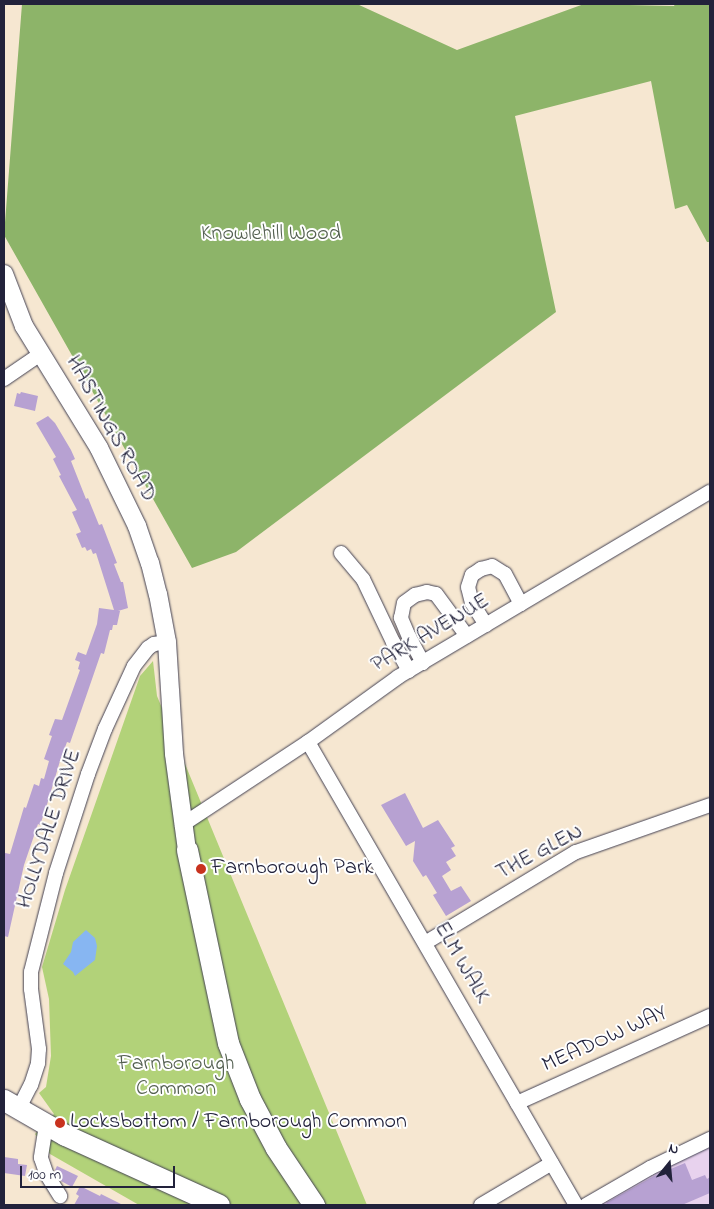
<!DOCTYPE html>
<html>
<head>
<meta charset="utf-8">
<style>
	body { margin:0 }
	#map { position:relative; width:714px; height:1209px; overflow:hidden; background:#f6e7d1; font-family:"Indie Flower",sans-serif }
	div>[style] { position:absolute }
	.built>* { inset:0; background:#e8d2ee }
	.green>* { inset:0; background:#b2d279 }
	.forest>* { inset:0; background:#8db469 }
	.water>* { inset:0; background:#87b6f2 }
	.building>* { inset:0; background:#b7a1d2 }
	.roads { filter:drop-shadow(0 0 1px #424052) drop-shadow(0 0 1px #424052) }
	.minor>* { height:14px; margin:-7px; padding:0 7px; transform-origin:7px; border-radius:7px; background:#fff }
	.major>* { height:18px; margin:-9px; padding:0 9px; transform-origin:9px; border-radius:9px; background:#fff }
	.highway>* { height:21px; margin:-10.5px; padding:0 10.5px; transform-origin:10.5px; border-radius:10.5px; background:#fff }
	.dots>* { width:14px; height:14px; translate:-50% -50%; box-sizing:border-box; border:2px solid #fff; border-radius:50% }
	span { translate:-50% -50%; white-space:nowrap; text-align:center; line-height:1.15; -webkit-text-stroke:4px #fff; paint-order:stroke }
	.park-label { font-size:22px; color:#546051 }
	.street-label { font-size:22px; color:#22223b }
	.poi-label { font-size:22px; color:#22223b }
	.left { translate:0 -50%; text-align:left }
	.frame { position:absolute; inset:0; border:5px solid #22223b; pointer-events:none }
	.north { position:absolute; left:644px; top:1139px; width:50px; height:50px; -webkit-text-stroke:4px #fff; paint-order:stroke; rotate:17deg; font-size:14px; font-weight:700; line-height:20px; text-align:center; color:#22223b }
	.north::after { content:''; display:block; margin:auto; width:18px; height:22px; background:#22223b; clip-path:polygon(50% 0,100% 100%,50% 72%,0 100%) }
	.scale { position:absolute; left:20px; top:1166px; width:155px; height:22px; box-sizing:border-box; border:2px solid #22223b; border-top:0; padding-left:6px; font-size:15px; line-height:18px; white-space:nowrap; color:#22223b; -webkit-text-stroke:4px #fff; paint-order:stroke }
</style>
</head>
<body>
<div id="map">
	<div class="built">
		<i style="clip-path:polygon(710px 1134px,710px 1205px,582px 1205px)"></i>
	</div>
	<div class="green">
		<i style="clip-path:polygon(153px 661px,157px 696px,367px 1205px,139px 1205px,50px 1154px,35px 1134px,54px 1114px,39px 1093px,46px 1087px,51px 1056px,49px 999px,42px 967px,65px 890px,140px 676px)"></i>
	</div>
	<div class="forest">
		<i style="clip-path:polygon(22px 4px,357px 4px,457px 50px,584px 4px,674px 6px,675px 4px,710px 4px,710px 242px,707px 242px,687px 205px,675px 209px,651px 81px,515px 116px,556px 312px,236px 552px,192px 568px,4px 235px)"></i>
	</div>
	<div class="water">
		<i style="clip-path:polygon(86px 930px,95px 938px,97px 946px,95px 960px,75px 976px,73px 972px,63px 964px,71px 952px,73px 942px)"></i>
	</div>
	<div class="building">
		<i style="clip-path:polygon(21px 392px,38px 396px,35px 411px,14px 406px,17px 393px,20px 394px)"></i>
		<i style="clip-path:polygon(48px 416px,55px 423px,71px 450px,75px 459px,71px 461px,86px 499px,88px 498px,99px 525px,102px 524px,117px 563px,114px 564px,121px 582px,123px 582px,128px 608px,118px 611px,120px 611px,117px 625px,113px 625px,112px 630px,110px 630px,104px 654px,101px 653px,70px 743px,67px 742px,60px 761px,46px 808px,40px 825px,38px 824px,24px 865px,8px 937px,4px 936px,5px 853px,10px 854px,24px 807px,26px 808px,34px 784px,39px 786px,41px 778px,44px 779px,49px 761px,44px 759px,52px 736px,49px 735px,55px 719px,62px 720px,80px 670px,78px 669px,80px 662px,75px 660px,78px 652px,86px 655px,97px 624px,99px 608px,114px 610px,96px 553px,93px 554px,91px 549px,87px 551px,85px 547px,82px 548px,76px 534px,81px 532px,72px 512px,77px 510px,59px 476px,61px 475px,53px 459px,56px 457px,36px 423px)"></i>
		<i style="clip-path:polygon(405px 793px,423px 828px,438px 820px,455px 846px,451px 848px,456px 856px,446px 862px,451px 870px,442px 876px,451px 891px,461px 886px,471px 901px,446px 916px,433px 895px,437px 893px,426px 875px,423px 877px,413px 861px,415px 841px,406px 846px,381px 805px)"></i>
		<i style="clip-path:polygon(4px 1157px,18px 1159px,18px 1164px,27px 1165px,25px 1176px,4px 1173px)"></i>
		<i style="clip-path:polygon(685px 1163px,692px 1180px,705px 1175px,707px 1179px,710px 1177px,710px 1193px,682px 1205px,608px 1205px,606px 1203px,654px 1176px)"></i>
		<i style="clip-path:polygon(57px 1166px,78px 1176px,72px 1187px,61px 1181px,55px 1170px)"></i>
		<i style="clip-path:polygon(80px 1186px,100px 1196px,101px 1194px,123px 1205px,74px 1205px,79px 1196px,76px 1194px)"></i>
	</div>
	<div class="roads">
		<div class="minor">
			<i style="left:4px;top:379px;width:46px;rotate:-34.4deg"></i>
			<i style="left:341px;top:553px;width:34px;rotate:50deg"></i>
			<i style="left:363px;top:579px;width:70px;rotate:64.5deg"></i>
			<i style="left:393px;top:642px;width:33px;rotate:61deg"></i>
			<i style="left:486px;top:625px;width:26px;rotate:-122deg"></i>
			<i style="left:472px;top:603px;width:16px;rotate:-104deg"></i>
			<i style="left:468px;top:587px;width:13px;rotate:-72deg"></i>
			<i style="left:472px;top:575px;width:11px;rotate:-34deg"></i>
			<i style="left:481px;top:569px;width:11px;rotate:-15deg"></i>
			<i style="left:492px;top:566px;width:15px;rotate:32deg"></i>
			<i style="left:505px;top:574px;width:34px;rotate:62deg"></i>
			<i style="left:423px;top:663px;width:30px;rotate:-118deg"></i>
			<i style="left:409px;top:637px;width:21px;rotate:-113deg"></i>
			<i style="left:401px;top:618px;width:15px;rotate:-79deg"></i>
			<i style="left:404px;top:603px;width:14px;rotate:-36deg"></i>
			<i style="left:415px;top:595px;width:12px;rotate:-14deg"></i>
			<i style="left:427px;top:592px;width:9px;rotate:13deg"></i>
			<i style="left:436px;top:594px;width:52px;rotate:53.6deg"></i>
			<i style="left:308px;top:742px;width:535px;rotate:59.94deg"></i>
			<i style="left:182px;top:825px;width:151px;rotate:-33.4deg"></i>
			<i style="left:308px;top:742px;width:111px;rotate:-35.8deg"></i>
			<i style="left:398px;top:677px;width:363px;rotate:-30.7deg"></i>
			<i style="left:425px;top:943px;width:176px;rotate:-31.1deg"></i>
			<i style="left:576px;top:852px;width:142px;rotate:-19.3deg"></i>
			<i style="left:517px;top:1103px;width:212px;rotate:-24.3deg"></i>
			<i style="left:18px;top:1110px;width:28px;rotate:-63deg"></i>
			<i style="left:31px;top:1085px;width:23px;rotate:-72deg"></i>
			<i style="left:38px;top:1063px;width:14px;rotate:-86deg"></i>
			<i style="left:39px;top:1049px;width:61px;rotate:-97.6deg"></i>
			<i style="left:31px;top:989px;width:17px;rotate:-90deg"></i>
			<i style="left:31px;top:972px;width:102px;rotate:-75.8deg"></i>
			<i style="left:56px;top:873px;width:104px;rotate:-72.1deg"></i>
			<i style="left:88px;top:774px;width:48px;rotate:-69.3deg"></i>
			<i style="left:105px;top:729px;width:69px;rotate:-65.3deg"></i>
			<i style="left:134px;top:666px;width:23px;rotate:-52deg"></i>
			<i style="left:148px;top:648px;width:7px;rotate:-34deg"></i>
			<i style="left:154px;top:644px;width:13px;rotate:-9deg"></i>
			<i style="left:46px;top:1125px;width:33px;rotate:99deg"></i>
			<i style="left:41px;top:1158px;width:18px;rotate:71deg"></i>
			<i style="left:47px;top:1175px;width:25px;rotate:58deg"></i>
			<i style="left:481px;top:1205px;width:82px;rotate:-30.6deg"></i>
			<i style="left:586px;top:1205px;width:74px;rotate:-30deg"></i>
			<i style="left:650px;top:1168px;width:67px;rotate:-25.8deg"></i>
		</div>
		<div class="major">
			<i style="left:4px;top:274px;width:56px;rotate:69deg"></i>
			<i style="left:24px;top:326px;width:143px;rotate:58.4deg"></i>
			<i style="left:99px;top:448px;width:87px;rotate:64deg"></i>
			<i style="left:137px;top:526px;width:39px;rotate:71deg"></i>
			<i style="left:150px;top:563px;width:32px;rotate:76deg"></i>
			<i style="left:158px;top:594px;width:49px;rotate:79.4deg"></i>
			<i style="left:167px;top:642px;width:112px;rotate:86.4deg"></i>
			<i style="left:174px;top:754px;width:97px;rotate:82.3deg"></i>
		</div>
		<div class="highway">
			<i style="left:187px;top:850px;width:197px;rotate:78deg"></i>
			<i style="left:228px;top:1043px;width:60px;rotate:68.6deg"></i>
			<i style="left:250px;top:1099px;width:55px;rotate:62deg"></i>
			<i style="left:276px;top:1148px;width:69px;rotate:56.3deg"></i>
			<i style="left:4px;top:1100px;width:70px;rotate:29.8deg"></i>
			<i style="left:65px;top:1135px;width:169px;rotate:24.4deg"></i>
		</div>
	</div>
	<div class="dots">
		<i style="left:201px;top:869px;background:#c8321e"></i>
		<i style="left:60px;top:1123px;background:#c8321e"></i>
	</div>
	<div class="park-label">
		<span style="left:271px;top:235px">Knowlehill Wood</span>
		<span style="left:176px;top:1077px">Farnborough<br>Common</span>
	</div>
	<div class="street-label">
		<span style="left:110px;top:429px;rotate:61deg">HASTINGS ROAD</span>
		<span style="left:431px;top:634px;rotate:-31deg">PARK AVENUE</span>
		<span style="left:50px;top:829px;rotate:-72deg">HOLLYDALE DRIVE</span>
		<span style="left:540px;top:853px;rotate:-28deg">THE GLEN</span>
		<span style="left:461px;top:963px;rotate:60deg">ELM WALK</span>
		<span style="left:605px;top:1040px;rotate:-24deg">MEADOW WAY</span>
	</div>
	<div class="poi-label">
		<span class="left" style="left:211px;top:869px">Farnborough Park</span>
		<span class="left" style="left:70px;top:1123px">Locksbottom / Farnborough Common</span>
	</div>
	<div class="frame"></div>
	<div class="north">N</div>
	<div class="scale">100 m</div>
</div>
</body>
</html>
